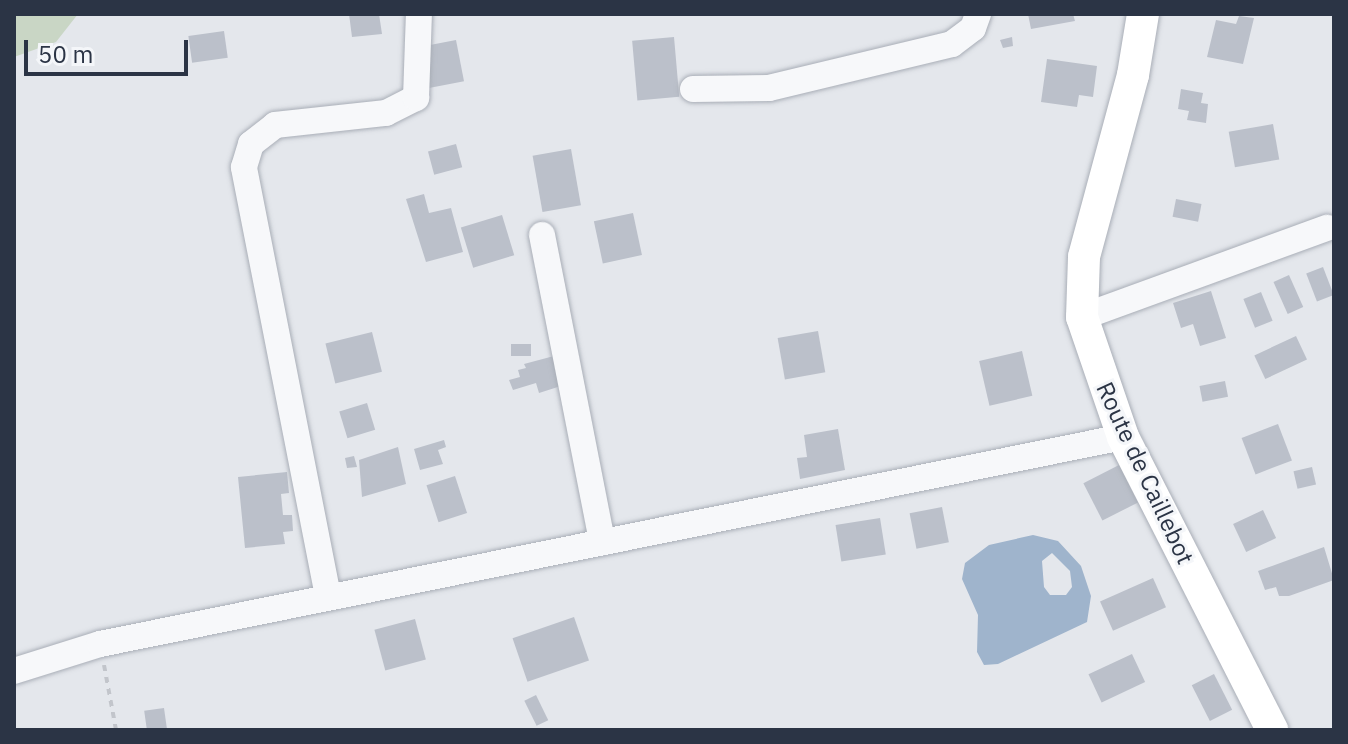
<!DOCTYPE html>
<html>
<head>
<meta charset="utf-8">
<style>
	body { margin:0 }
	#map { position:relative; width:1348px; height:744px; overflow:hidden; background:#e4e7ec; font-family:"IBM Plex Sans",sans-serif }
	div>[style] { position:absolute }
	.green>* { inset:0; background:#c9d6c5 }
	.water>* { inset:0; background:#9fb4cc }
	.building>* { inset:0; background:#bbc0ca; transform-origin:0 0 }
	.path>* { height:4px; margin-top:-2px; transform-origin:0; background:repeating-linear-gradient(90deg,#c2c5cb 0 6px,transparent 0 12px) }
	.roads { filter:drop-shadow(0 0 2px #a9aeb7) drop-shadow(0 0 2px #a9aeb7) }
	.minor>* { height:26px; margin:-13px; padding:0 13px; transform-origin:13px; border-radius:13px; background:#f7f8fa }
	.major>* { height:32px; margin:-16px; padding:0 16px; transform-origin:16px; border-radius:16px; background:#fff }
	span { translate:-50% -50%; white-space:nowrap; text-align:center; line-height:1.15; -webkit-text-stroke:6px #f4f6f9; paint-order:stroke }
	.street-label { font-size:24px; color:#2b3445 }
	.frame { position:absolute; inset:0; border:16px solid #2b3445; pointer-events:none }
	.scale { position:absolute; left:24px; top:40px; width:164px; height:36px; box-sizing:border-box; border:4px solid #2b3445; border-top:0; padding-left:10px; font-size:24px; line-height:28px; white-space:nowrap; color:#2b3445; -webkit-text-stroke:6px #f4f6f9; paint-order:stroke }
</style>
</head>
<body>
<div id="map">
	<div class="green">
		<i style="clip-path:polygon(14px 14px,78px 14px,56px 42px,14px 57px)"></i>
	</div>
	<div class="water">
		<i style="clip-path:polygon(evenodd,1033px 535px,1058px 541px,1081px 566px,1091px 596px,1087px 622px,998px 664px,984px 665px,977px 652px,978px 615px,962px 579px,965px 563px,989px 545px,1033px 535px,1052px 553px,1070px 571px,1072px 587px,1066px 595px,1050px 595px,1044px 587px,1042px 561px,1052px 553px)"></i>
	</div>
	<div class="building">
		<i style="clip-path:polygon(349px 14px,379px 14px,382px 34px,352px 37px)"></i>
		<i style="clip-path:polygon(1028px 14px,1073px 14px,1075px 21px,1031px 29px)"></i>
		<i style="clip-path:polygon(1239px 16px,1254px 18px,1243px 64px,1207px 57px,1216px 20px,1236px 24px)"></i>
		<i style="left:224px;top:31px;width:27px;height:36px;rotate:82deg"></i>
		<i style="left:674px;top:37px;width:60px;height:42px;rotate:85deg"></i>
		<i style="clip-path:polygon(1012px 37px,1013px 46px,1003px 48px,1000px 40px)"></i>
		<i style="left:456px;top:40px;width:42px;height:37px;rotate:79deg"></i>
		<i style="clip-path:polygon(1047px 59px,1097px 66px,1093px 97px,1079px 95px,1077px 107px,1041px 102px)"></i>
		<i style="clip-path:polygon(1181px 89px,1203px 93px,1201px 103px,1208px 104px,1206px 123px,1187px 120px,1189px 111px,1178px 109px)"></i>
		<i style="left:1273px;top:124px;width:36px;height:45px;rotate:80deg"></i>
		<i style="left:456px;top:144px;width:24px;height:29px;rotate:75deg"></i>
		<i style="left:571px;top:149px;width:57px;height:39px;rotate:80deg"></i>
		<i style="clip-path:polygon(424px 194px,429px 213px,451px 208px,463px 252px,426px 262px,406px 199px)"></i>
		<i style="left:1176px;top:199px;width:26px;height:18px;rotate:11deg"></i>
		<i style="left:633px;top:213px;width:43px;height:40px;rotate:78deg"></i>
		<i style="left:502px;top:215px;width:42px;height:43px;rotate:73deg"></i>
		<i style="left:1323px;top:267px;width:30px;height:18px;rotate:69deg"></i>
		<i style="left:1289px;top:275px;width:35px;height:17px;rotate:66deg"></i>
		<i style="clip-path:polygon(1211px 291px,1226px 338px,1200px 346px,1193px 324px,1181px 328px,1173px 303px)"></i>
		<i style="left:1261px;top:292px;width:31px;height:19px;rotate:68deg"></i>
		<i style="left:818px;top:331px;width:42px;height:41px;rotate:80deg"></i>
		<i style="left:372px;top:332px;width:41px;height:48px;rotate:76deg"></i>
		<i style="left:1296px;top:336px;width:26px;height:46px;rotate:65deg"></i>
		<i style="left:511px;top:344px;width:20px;height:12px"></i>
		<i style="left:1022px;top:351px;width:46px;height:44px;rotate:77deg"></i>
		<i style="clip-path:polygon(554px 356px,564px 385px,539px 393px,536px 383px,513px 390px,509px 380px,520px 377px,518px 370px,526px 368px,524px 364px)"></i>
		<i style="left:1225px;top:381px;width:16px;height:26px;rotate:79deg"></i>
		<i style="left:367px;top:403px;width:28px;height:29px;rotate:73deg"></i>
		<i style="left:1278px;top:424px;width:39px;height:39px;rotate:69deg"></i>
		<i style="clip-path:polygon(838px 429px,845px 470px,800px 479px,797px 458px,807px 457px,804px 435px)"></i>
		<i style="clip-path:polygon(444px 440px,446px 447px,438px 450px,443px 464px,420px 470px,414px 449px)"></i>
		<i style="clip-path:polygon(398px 447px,406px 484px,362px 497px,359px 460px)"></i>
		<i style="clip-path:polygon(354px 456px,357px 467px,347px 468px,345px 458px)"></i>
		<i style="left:1119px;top:465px;width:42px;height:40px;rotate:63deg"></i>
		<i style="left:1312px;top:467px;width:18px;height:19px;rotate:77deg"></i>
		<i style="clip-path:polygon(287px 472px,289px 493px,281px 494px,283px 515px,292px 515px,293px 531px,283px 532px,285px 544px,245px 548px,238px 477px)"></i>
		<i style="left:455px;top:476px;width:39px;height:30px;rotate:72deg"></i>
		<i style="left:942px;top:507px;width:36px;height:33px;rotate:79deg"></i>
		<i style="left:1263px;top:510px;width:31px;height:33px;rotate:65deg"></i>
		<i style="left:880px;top:518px;width:37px;height:45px;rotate:81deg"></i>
		<i style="clip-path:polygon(1324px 547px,1334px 580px,1289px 596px,1279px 596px,1276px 587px,1265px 590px,1258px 571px)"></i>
		<i style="left:1153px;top:578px;width:32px;height:58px;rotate:66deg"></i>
		<i style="left:574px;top:617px;width:46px;height:65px;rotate:71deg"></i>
		<i style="left:415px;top:619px;width:42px;height:42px;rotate:75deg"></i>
		<i style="left:1132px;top:654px;width:31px;height:48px;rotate:65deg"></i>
		<i style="left:1214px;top:674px;width:40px;height:25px;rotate:63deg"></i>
		<i style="left:536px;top:695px;width:28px;height:13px;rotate:64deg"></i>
		<i style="left:164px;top:708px;width:22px;height:20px;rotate:82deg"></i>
	</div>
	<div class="path">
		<i style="left:104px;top:665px;width:66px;rotate:79.5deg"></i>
	</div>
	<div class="roads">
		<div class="minor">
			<i style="left:693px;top:89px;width:76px;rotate:-0.8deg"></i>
			<i style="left:769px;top:88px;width:188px;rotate:-13.5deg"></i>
			<i style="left:952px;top:44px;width:26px;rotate:-37deg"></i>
			<i style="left:973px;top:28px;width:15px;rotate:-70deg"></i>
			<i style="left:542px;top:235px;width:313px;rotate:78.9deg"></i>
			<i style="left:1082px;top:317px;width:261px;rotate:-20deg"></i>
			<i style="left:328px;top:596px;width:437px;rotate:-101.1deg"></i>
			<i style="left:244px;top:167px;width:24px;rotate:-73deg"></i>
			<i style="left:251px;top:144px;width:31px;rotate:-38deg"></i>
			<i style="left:275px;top:125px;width:112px;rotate:-6.2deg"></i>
			<i style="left:386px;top:113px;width:34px;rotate:-27deg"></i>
			<i style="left:416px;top:98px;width:84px;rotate:-88deg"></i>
			<i style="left:14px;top:671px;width:90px;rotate:-17.4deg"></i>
			<i style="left:100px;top:644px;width:1044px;rotate:-11.44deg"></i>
		</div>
		<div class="major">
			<i style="left:1143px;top:14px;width:62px;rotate:99.3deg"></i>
			<i style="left:1133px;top:75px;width:188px;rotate:105.1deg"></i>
			<i style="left:1084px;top:257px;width:60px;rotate:91.9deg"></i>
			<i style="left:1082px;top:317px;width:127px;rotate:71.1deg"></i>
			<i style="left:1123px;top:437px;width:329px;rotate:63deg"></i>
		</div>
	</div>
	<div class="street-label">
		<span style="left:1145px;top:473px;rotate:65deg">Route de Caillebot</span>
	</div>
	<div class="frame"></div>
	<div class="scale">50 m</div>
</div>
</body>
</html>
